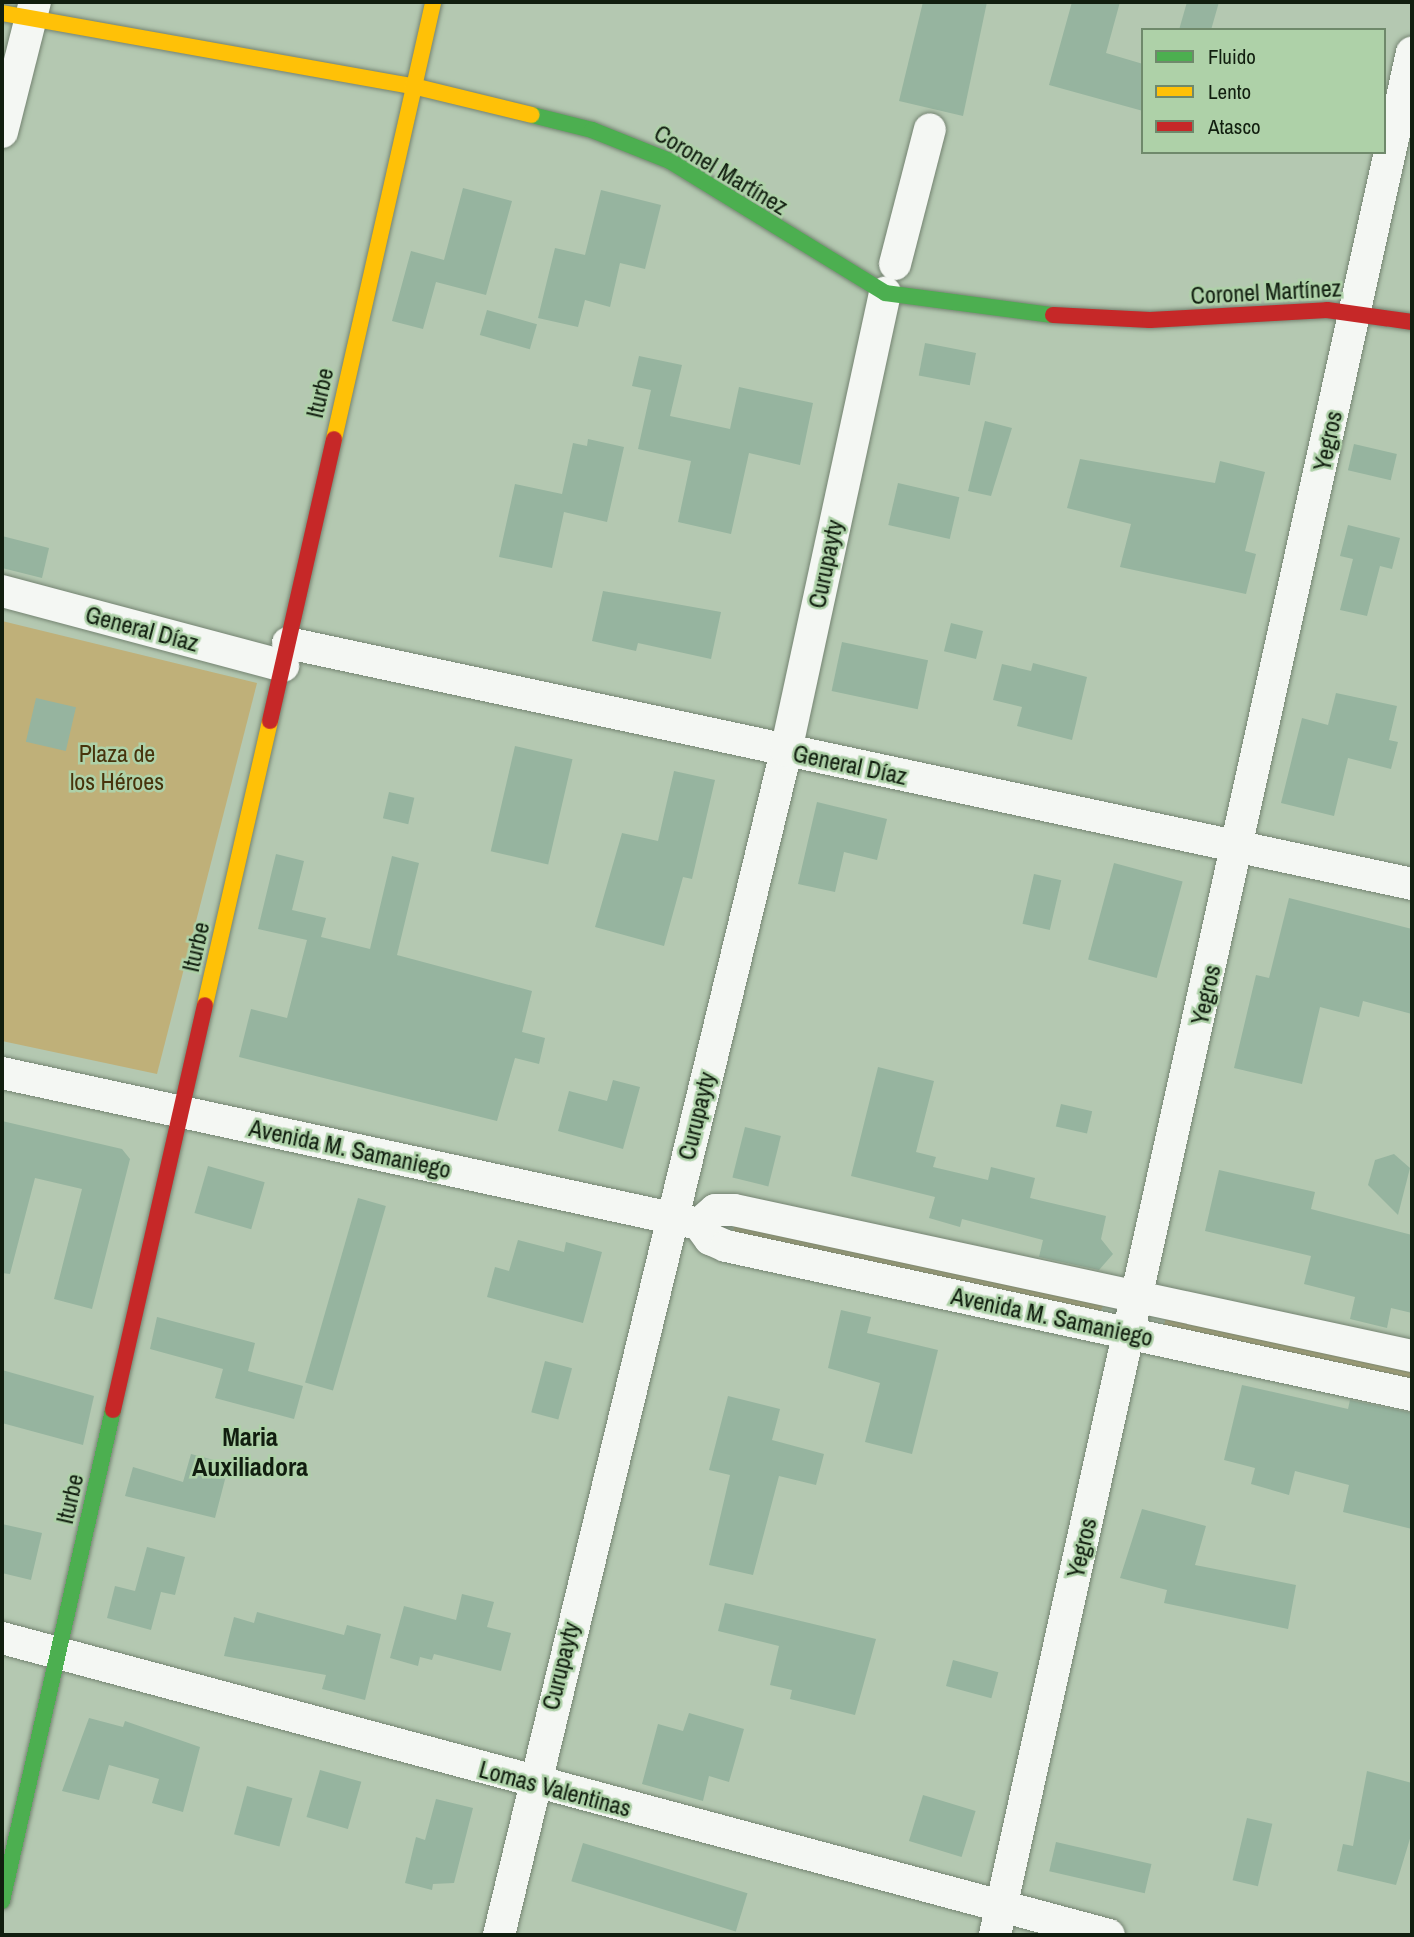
<!DOCTYPE html>
<html>
<head>
<meta charset="utf-8">
<style>
	body { margin:0 }
	#map { position:relative; width:1414px; height:1937px; overflow:hidden; background:#b4c8b1; font-family:"Archivo Narrow",sans-serif }
	div>[style] { position:absolute }
	.green>* { inset:0; background:#bfb079 }
	.building>* { inset:0; background:#96b49f; transform-origin:0 0 }
	.roads { filter:drop-shadow(0 0 2px #748371) drop-shadow(0 0 2px #748371) }
	.street>* { height:32px; margin:-16px; padding:0 16px; transform-origin:16px; border-radius:16px; background:#f4f7f3 }
	.fast>* { height:16px; margin:-8px; padding:0 8px; transform-origin:8px; border-radius:8px; background:#4caf50 }
	.slow>* { height:16px; margin:-8px; padding:0 8px; transform-origin:8px; border-radius:8px; background:#ffc107 }
	.jam>* { height:16px; margin:-8px; padding:0 8px; transform-origin:8px; border-radius:8px; background:#c62828 }
	span { translate:-50% -50%; white-space:nowrap; text-align:center; line-height:1.15; -webkit-text-stroke:5px #aed1a8; paint-order:stroke }
	.street-label { font-size:24px; color:#111e0f }
	.park-label { font-size:24px; color:#47330c }
	.neighbourhood-label { font-size:26px; color:#111e0f; font-weight:700 }
	.frame { position:absolute; inset:0; border:4px solid #111e0f; pointer-events:none }
	.legend { position:absolute; left:1141px; top:28px; width:245px; height:126px; box-sizing:border-box; background:#aed1a8; border:2px solid #6f896b; margin:0; padding:9px 12px; list-style:none; font-size:21px; color:#111e0f }
	.legend li { display:flex; align-items:center; gap:14px; height:35px }
	.legend b { width:35px; border:2px solid #6f896b }
</style>
</head>
<body>
<div id="map">
	<div class="green">
		<i style="clip-path:polygon(2px 621px,257px 683px,157px 1074px,2px 1041px)"></i>
		<i style="clip-path:polygon(734px 1226px,1102px 1302px,1103px 1306px,1100px 1312px,733px 1233px)"></i>
		<i style="clip-path:polygon(1166px 1316px,1412px 1368px,1412px 1382px,1164px 1326px)"></i>
	</div>
	<div class="building">
		<i style="clip-path:polygon(923px 2px,987px 2px,963px 116px,899px 101px)"></i>
		<i style="clip-path:polygon(1072px 2px,1120px 2px,1106px 53px,1143px 64px,1143px 111px,1049px 85px)"></i>
		<i style="clip-path:polygon(1187px 2px,1219px 2px,1211px 30px,1179px 30px)"></i>
		<i style="clip-path:polygon(463px 188px,512px 201px,486px 295px,436px 282px,423px 329px,392px 321px,411px 251px,444px 260px)"></i>
		<i style="clip-path:polygon(601px 190px,661px 205px,645px 269px,620px 263px,610px 307px,585px 300px,578px 327px,538px 318px,555px 248px,585px 255px)"></i>
		<i style="left:487px;top:310px;width:52px;height:26px;rotate:16deg"></i>
		<i style="left:925px;top:343px;width:52px;height:33px;rotate:11deg"></i>
		<i style="clip-path:polygon(639px 356px,682px 365px,670px 416px,730px 429px,739px 387px,813px 403px,800px 465px,749px 453px,731px 534px,678px 522px,691px 461px,638px 449px,651px 390px,632px 386px)"></i>
		<i style="clip-path:polygon(985px 421px,1012px 428px,991px 496px,968px 491px)"></i>
		<i style="clip-path:polygon(588px 439px,624px 447px,607px 522px,564px 512px,552px 568px,499px 557px,515px 484px,562px 494px,573px 443px,587px 446px)"></i>
		<i style="left:1354px;top:444px;width:44px;height:27px;rotate:13deg"></i>
		<i style="clip-path:polygon(1080px 459px,1215px 483px,1220px 461px,1265px 472px,1245px 551px,1256px 554px,1246px 594px,1120px 567px,1131px 524px,1067px 508px)"></i>
		<i style="left:898px;top:483px;width:63px;height:43px;rotate:13deg"></i>
		<i style="clip-path:polygon(1348px 525px,1400px 538px,1392px 569px,1380px 566px,1367px 616px,1340px 610px,1353px 559px,1340px 556px)"></i>
		<i style="clip-path:polygon(2px 536px,49px 548px,42px 578px,2px 568px)"></i>
		<i style="clip-path:polygon(603px 591px,721px 612px,711px 659px,638px 643px,636px 651px,592px 641px)"></i>
		<i style="left:951px;top:623px;width:33px;height:29px;rotate:14deg"></i>
		<i style="left:842px;top:642px;width:88px;height:50px;rotate:12deg"></i>
		<i style="clip-path:polygon(1033px 663px,1087px 677px,1072px 740px,1017px 726px,1022px 707px,993px 700px,1002px 664px,1031px 671px)"></i>
		<i style="clip-path:polygon(1336px 693px,1397px 706px,1389px 740px,1398px 742px,1391px 769px,1348px 758px,1334px 816px,1281px 803px,1302px 718px,1328px 725px)"></i>
		<i style="left:36px;top:698px;width:41px;height:45px;rotate:13deg"></i>
		<i style="left:515px;top:746px;width:59px;height:108px;rotate:13deg"></i>
		<i style="clip-path:polygon(674px 771px,715px 780px,692px 879px,683px 877px,664px 946px,595px 927px,622px 833px,658px 841px)"></i>
		<i style="left:389px;top:792px;width:26px;height:27px;rotate:13deg"></i>
		<i style="clip-path:polygon(817px 802px,887px 819px,877px 860px,844px 852px,835px 892px,798px 884px)"></i>
		<i style="clip-path:polygon(276px 854px,304px 861px,292px 910px,326px 918px,321px 937px,370px 949px,392px 856px,419px 863px,397px 955px,532px 991px,522px 1032px,545px 1038px,539px 1064px,515px 1058px,497px 1121px,239px 1057px,251px 1009px,287px 1018px,307px 940px,258px 929px)"></i>
		<i style="left:1114px;top:863px;width:71px;height:100px;rotate:15deg"></i>
		<i style="left:1034px;top:874px;width:28px;height:51px;rotate:13deg"></i>
		<i style="clip-path:polygon(1289px 898px,1412px 929px,1412px 1014px,1363px 1001px,1359px 1017px,1320px 1007px,1302px 1084px,1234px 1068px,1256px 975px,1269px 978px)"></i>
		<i style="clip-path:polygon(878px 1067px,934px 1081px,916px 1152px,936px 1157px,933px 1167px,988px 1180px,991px 1167px,1035px 1178px,1030px 1198px,1106px 1216px,1101px 1239px,1113px 1254px,1099px 1270px,1039px 1257px,1043px 1240px,962px 1219px,960px 1227px,929px 1218px,935px 1197px,851px 1176px)"></i>
		<i style="clip-path:polygon(613px 1080px,640px 1087px,623px 1149px,558px 1131px,569px 1091px,607px 1101px)"></i>
		<i style="left:1061px;top:1104px;width:32px;height:23px;rotate:13deg"></i>
		<i style="clip-path:polygon(2px 1121px,122px 1149px,130px 1159px,92px 1309px,54px 1299px,82px 1189px,35px 1178px,10px 1274px,2px 1273px)"></i>
		<i style="left:745px;top:1127px;width:37px;height:52px;rotate:14deg"></i>
		<i style="clip-path:polygon(1394px 1154px,1410px 1168px,1398px 1215px,1368px 1185px,1375px 1160px)"></i>
		<i style="left:208px;top:1166px;width:59px;height:49px;rotate:16deg"></i>
		<i style="clip-path:polygon(1219px 1170px,1315px 1192px,1311px 1209px,1412px 1235px,1412px 1313px,1391px 1308px,1387px 1328px,1350px 1319px,1355px 1297px,1304px 1284px,1311px 1256px,1205px 1231px)"></i>
		<i style="left:358px;top:1198px;width:29px;height:192px;rotate:16deg"></i>
		<i style="clip-path:polygon(518px 1240px,564px 1252px,566px 1242px,602px 1252px,583px 1323px,487px 1297px,495px 1267px,509px 1271px)"></i>
		<i style="clip-path:polygon(841px 1310px,871px 1317px,867px 1333px,938px 1350px,912px 1454px,865px 1442px,880px 1383px,828px 1368px)"></i>
		<i style="clip-path:polygon(157px 1317px,255px 1343px,248px 1371px,303px 1386px,294px 1419px,215px 1398px,223px 1369px,150px 1349px)"></i>
		<i style="left:545px;top:1361px;width:28px;height:53px;rotate:15deg"></i>
		<i style="clip-path:polygon(2px 1370px,94px 1396px,83px 1445px,2px 1423px)"></i>
		<i style="clip-path:polygon(1242px 1385px,1348px 1409px,1350px 1400px,1412px 1413px,1412px 1529px,1343px 1512px,1349px 1485px,1295px 1471px,1289px 1495px,1251px 1484px,1255px 1468px,1224px 1460px)"></i>
		<i style="clip-path:polygon(728px 1396px,780px 1409px,772px 1440px,824px 1454px,816px 1485px,779px 1476px,753px 1575px,709px 1565px,730px 1475px,709px 1470px)"></i>
		<i style="clip-path:polygon(191px 1454px,229px 1464px,215px 1518px,125px 1496px,133px 1467px,183px 1482px)"></i>
		<i style="clip-path:polygon(1142px 1509px,1206px 1526px,1195px 1565px,1296px 1585px,1288px 1629px,1164px 1603px,1167px 1590px,1120px 1578px)"></i>
		<i style="clip-path:polygon(2px 1524px,42px 1533px,31px 1580px,2px 1573px)"></i>
		<i style="clip-path:polygon(147px 1547px,185px 1557px,175px 1595px,161px 1592px,151px 1630px,107px 1618px,115px 1586px,135px 1591px)"></i>
		<i style="clip-path:polygon(462px 1594px,494px 1602px,487px 1627px,511px 1633px,501px 1671px,434px 1654px,432px 1660px,420px 1657px,418px 1666px,390px 1658px,404px 1606px,456px 1620px)"></i>
		<i style="clip-path:polygon(725px 1603px,876px 1639px,855px 1715px,790px 1699px,792px 1690px,770px 1685px,779px 1646px,718px 1631px)"></i>
		<i style="clip-path:polygon(257px 1612px,344px 1635px,347px 1625px,381px 1634px,365px 1700px,322px 1689px,326px 1675px,224px 1656px,234px 1617px,254px 1623px)"></i>
		<i style="left:953px;top:1660px;width:47px;height:27px;rotate:15deg"></i>
		<i style="clip-path:polygon(689px 1713px,744px 1729px,729px 1782px,709px 1776px,703px 1801px,642px 1784px,658px 1724px,683px 1731px)"></i>
		<i style="clip-path:polygon(89px 1718px,123px 1727px,125px 1721px,200px 1747px,183px 1812px,152px 1803px,159px 1779px,109px 1765px,99px 1800px,62px 1791px)"></i>
		<i style="left:320px;top:1770px;width:43px;height:49px;rotate:16deg"></i>
		<i style="clip-path:polygon(1367px 1771px,1412px 1783px,1412px 1832px,1396px 1885px,1337px 1871px,1343px 1844px,1353px 1846px)"></i>
		<i style="left:247px;top:1786px;width:47px;height:50px;rotate:15deg"></i>
		<i style="left:923px;top:1795px;width:55px;height:48px;rotate:17deg"></i>
		<i style="clip-path:polygon(436px 1799px,473px 1808px,454px 1883px,433px 1884px,432px 1890px,405px 1883px,416px 1837px,425px 1840px)"></i>
		<i style="left:1247px;top:1818px;width:26px;height:64px;rotate:13deg"></i>
		<i style="left:1056px;top:1842px;width:98px;height:30px;rotate:13deg"></i>
		<i style="left:583px;top:1843px;width:172px;height:40px;rotate:17deg"></i>
	</div>
	<div class="roads">
		<div class="street">
			<i style="left:2px;top:132px;width:134px;rotate:-75.8deg"></i>
			<i style="left:895px;top:264px;width:139px;rotate:-75.5deg"></i>
			<i style="left:2px;top:591px;width:291px;rotate:14.9deg"></i>
			<i style="left:288px;top:643px;width:1150px;rotate:12.1deg"></i>
			<i style="left:2px;top:1073px;width:713px;rotate:12.22deg"></i>
			<i style="left:699px;top:1224px;width:19px;rotate:54deg"></i>
			<i style="left:710px;top:1239px;width:17px;rotate:24deg"></i>
			<i style="left:726px;top:1246px;width:702px;rotate:12.25deg"></i>
			<i style="left:699px;top:1224px;width:21px;rotate:-41deg"></i>
			<i style="left:715px;top:1210px;width:19px"></i>
			<i style="left:734px;top:1210px;width:694px;rotate:12.15deg"></i>
			<i style="left:2px;top:1638px;width:1146px;rotate:15.02deg"></i>
			<i style="left:499px;top:1935px;width:1218px;rotate:-76.37deg"></i>
			<i style="left:786px;top:751px;width:469px;rotate:-77.8deg"></i>
			<i style="left:995px;top:1935px;width:1928px;rotate:-77.51deg"></i>
		</div>
		<div class="fast">
			<i style="left:532px;top:115px;width:62px;rotate:14deg"></i>
			<i style="left:592px;top:130px;width:84px;rotate:21.7deg"></i>
			<i style="left:670px;top:161px;width:252px;rotate:31.5deg"></i>
			<i style="left:885px;top:293px;width:169px;rotate:7.5deg"></i>
			<i style="left:2px;top:1901px;width:503px;rotate:-77.26deg"></i>
		</div>
		<div class="slow">
			<i style="left:2px;top:13px;width:417px;rotate:10.1deg"></i>
			<i style="left:413px;top:86px;width:122px;rotate:13.7deg"></i>
			<i style="left:334px;top:439px;width:448px;rotate:-77.2deg"></i>
			<i style="left:205px;top:1005px;width:291px;rotate:-77.1deg"></i>
		</div>
		<div class="jam">
			<i style="left:1053px;top:315px;width:97px;rotate:3deg"></i>
			<i style="left:1150px;top:320px;width:177px;rotate:-3.2deg"></i>
			<i style="left:1327px;top:310px;width:86px;rotate:8deg"></i>
			<i style="left:270px;top:721px;width:289px;rotate:-77.2deg"></i>
			<i style="left:113px;top:1410px;width:415px;rotate:-77.2deg"></i>
		</div>
	</div>
	<div class="street-label">
		<span style="left:721px;top:170px;rotate:31deg">Coronel Martínez</span>
		<span style="left:1266px;top:292px;rotate:-3deg">Coronel Martínez</span>
		<span style="left:320px;top:393px;rotate:-77deg">Iturbe</span>
		<span style="left:1328px;top:441px;rotate:-78deg">Yegros</span>
		<span style="left:826px;top:564px;rotate:-78deg">Curupayty</span>
		<span style="left:142px;top:629px;rotate:15deg">General Díaz</span>
		<span style="left:850px;top:765px;rotate:12deg">General Díaz</span>
		<span style="left:196px;top:947px;rotate:-77deg">Iturbe</span>
		<span style="left:1206px;top:995px;rotate:-77deg">Yegros</span>
		<span style="left:697px;top:1116px;rotate:-76deg">Curupayty</span>
		<span style="left:350px;top:1149px;rotate:12deg">Avenida M. Samaniego</span>
		<span style="left:1052px;top:1317px;rotate:12deg">Avenida M. Samaniego</span>
		<span style="left:70px;top:1499px;rotate:-77deg">Iturbe</span>
		<span style="left:1082px;top:1548px;rotate:-77deg">Yegros</span>
		<span style="left:561px;top:1666px;rotate:-76deg">Curupayty</span>
		<span style="left:555px;top:1789px;rotate:15deg">Lomas Valentinas</span>
	</div>
	<div class="park-label">
		<span style="left:117px;top:768px">Plaza de<br>los Héroes</span>
	</div>
	<div class="neighbourhood-label">
		<span style="left:250px;top:1452px">Maria<br>Auxiliadora</span>
	</div>
	<div class="frame"></div>
	<ul class="legend">
	<li><b style="height:9px;background:#4caf50"></b>Fluido</li>
	<li><b style="height:9px;background:#ffc107"></b>Lento</li>
	<li><b style="height:9px;background:#c62828"></b>Atasco</li>
	</ul>
</div>
</body>
</html>
